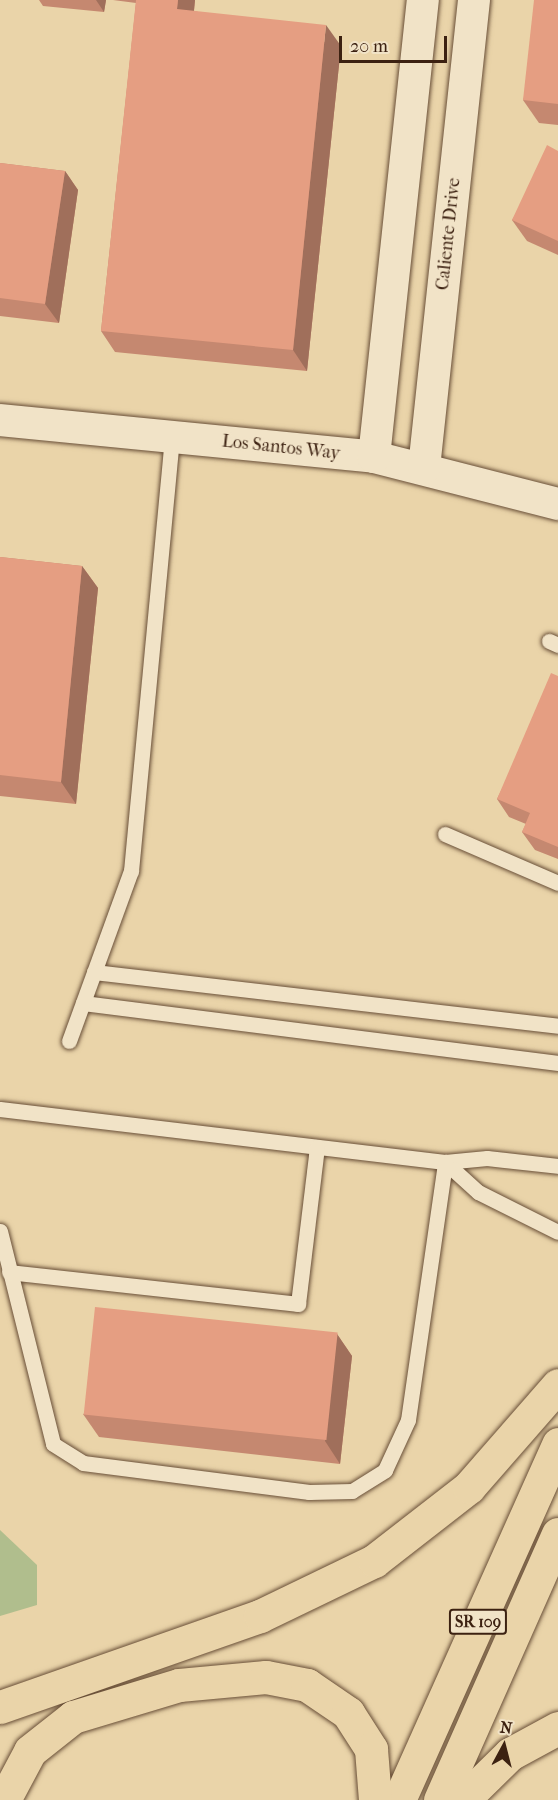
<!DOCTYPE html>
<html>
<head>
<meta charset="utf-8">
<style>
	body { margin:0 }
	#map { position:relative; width:558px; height:1800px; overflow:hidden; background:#ead4a9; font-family:"IM FELL French Canon",serif }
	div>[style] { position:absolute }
	.green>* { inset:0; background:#b0be8d }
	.roads { filter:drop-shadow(0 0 2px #684e37) drop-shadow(0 0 2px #684e37) }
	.service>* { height:15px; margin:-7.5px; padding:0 7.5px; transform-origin:7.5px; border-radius:7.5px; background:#f1e3c7 }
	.minor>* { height:32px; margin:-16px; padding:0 16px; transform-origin:16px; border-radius:16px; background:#f1e3c7 }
	.primary>* { height:33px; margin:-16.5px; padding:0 16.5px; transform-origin:16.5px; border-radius:16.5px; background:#ead4a9 }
	.motorway>* { height:33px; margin:-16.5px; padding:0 16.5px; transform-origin:16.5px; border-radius:16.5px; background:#ead4a9 }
	.wall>* { inset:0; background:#c58870 }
	.shaded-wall>* { inset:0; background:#a06f5b }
	.building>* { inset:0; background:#e59e82; transform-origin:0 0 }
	span { translate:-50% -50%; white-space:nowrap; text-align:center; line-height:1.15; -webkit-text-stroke:4.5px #f1e3c7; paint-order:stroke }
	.shield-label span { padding:2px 4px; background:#f1e3c7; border:2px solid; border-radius:4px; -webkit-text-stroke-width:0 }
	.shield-label { font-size:16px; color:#3c2111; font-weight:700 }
	.street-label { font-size:18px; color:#3c2111 }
	.north { position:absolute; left:474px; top:1716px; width:60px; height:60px; -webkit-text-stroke:4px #f1e3c7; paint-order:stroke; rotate:7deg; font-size:16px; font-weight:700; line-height:24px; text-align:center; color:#3c2111 }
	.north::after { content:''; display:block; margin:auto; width:21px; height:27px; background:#3c2111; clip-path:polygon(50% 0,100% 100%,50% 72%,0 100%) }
	.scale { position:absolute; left:339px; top:36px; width:108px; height:27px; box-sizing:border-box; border:3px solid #3c2111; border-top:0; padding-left:8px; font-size:18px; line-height:21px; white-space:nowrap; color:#3c2111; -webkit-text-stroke:4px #f1e3c7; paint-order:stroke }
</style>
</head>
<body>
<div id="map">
	<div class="green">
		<i style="clip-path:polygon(0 1530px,37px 1565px,37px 1605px,0 1616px)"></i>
	</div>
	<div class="roads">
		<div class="service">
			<i style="left:549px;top:641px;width:10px;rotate:24deg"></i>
			<i style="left:445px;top:834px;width:123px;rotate:23.4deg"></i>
			<i style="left:94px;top:972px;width:467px;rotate:6.6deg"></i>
			<i style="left:83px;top:1003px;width:479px;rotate:7.2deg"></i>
			<i style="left:69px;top:1041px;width:181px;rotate:-70deg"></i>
			<i style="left:131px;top:871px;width:436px;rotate:-84.6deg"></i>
			<i style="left:0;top:1109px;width:448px;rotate:6.8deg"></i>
			<i style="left:445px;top:1162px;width:42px;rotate:-5.4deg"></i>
			<i style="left:487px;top:1158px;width:71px;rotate:6.4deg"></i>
			<i style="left:445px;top:1162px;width:45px;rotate:42.3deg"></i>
			<i style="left:478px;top:1192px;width:89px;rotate:26.6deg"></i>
			<i style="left:0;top:1231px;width:219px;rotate:76deg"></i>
			<i style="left:53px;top:1444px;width:36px;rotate:32deg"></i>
			<i style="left:83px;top:1463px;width:228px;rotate:7.3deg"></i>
			<i style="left:309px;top:1492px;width:43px;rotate:-1.3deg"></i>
			<i style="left:352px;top:1491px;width:39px;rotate:-32deg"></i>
			<i style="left:385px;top:1470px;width:55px;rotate:-65.3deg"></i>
			<i style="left:408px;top:1420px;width:261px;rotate:-81.8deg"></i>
			<i style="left:9px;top:1272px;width:291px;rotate:6.3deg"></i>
			<i style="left:298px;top:1304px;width:158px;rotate:-83.1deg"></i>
		</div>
		<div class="minor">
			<i style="left:0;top:420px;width:376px;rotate:5.6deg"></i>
			<i style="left:374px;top:457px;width:190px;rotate:14.3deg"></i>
			<i style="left:374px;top:457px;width:460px;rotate:-83.9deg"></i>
			<i style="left:424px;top:468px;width:471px;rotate:-83.9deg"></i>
		</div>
		<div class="primary">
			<i style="left:399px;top:1800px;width:390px;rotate:-65.9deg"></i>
			<i style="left:440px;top:1800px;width:291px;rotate:-66.1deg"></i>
		</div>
		<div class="motorway">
			<i style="left:0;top:1707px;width:275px;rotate:-19.3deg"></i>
			<i style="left:260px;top:1616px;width:127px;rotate:-25.8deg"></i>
			<i style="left:374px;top:1561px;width:120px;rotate:-37.9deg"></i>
			<i style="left:469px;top:1487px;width:135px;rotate:-48.9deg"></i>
			<i style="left:4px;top:1800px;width:55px;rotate:-62deg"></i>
			<i style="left:30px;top:1751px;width:55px;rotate:-38.3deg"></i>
			<i style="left:73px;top:1717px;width:111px;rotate:-16.8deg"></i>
			<i style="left:179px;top:1685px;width:87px;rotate:-5.3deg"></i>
			<i style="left:266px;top:1677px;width:42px;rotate:11deg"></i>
			<i style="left:307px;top:1685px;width:50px;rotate:34.3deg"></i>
			<i style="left:348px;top:1713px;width:43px;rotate:57.4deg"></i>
			<i style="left:371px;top:1749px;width:51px;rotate:85.5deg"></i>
			<i style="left:463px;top:1800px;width:66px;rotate:-44.4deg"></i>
			<i style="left:510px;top:1754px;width:55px;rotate:-28.4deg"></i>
		</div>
	</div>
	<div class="wall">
		<i style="clip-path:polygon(39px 0,106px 0,104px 12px,43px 6px)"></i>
		<i style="clip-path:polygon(113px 0,195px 0,194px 11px,341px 46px,307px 371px,115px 352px,101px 331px,136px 3px)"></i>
		<i style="clip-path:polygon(558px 0,558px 125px,539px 123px,523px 100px)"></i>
		<i style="clip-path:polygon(558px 151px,558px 255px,527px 241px,512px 220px)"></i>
		<i style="clip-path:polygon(0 163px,65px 171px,78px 190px,59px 323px,0 316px)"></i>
		<i style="clip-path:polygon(0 557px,82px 566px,98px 588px,76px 804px,0 796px)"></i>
		<i style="clip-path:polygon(558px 676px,558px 859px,535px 850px,522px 832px,526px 824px,509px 817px,497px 799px)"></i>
		<i style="clip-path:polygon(337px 1334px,352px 1356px,340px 1464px,99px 1437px,83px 1414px)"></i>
	</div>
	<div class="shaded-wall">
		<i style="clip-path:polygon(96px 0,106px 0,104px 12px)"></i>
		<i style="clip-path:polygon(178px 0,195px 0,192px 29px,177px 9px)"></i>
		<i style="clip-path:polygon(326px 25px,341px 46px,307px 371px,293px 350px)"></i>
		<i style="clip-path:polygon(65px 171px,78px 190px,59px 323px,45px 304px)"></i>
		<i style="clip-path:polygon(82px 566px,98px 588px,76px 804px,61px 782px)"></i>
		<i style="clip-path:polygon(337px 1334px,352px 1356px,340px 1464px,325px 1441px)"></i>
	</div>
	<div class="building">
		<i style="clip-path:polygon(136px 0,178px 0,177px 9px,326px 25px,293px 350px,101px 331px)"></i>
		<i style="clip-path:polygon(534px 0,558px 0,558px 104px,523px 100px)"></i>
		<i style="clip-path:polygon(547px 145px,558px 151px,558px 241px,512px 220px)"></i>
		<i style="clip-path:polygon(0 163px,65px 171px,45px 304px,0 298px)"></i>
		<i style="clip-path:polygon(0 557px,82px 566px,61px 782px,0 775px)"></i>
		<i style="clip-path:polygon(551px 673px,558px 676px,558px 847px,522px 832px,530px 813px,497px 799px)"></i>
		<i style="left:95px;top:1307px;width:244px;height:108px;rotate:6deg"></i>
	</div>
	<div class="shield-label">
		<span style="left:478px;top:1622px">SR 109</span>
	</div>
	<div class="street-label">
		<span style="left:449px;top:234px;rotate:-84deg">Caliente Drive</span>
		<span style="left:281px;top:448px;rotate:6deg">Los Santos Way</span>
	</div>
	<div class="north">N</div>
	<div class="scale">20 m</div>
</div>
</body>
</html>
